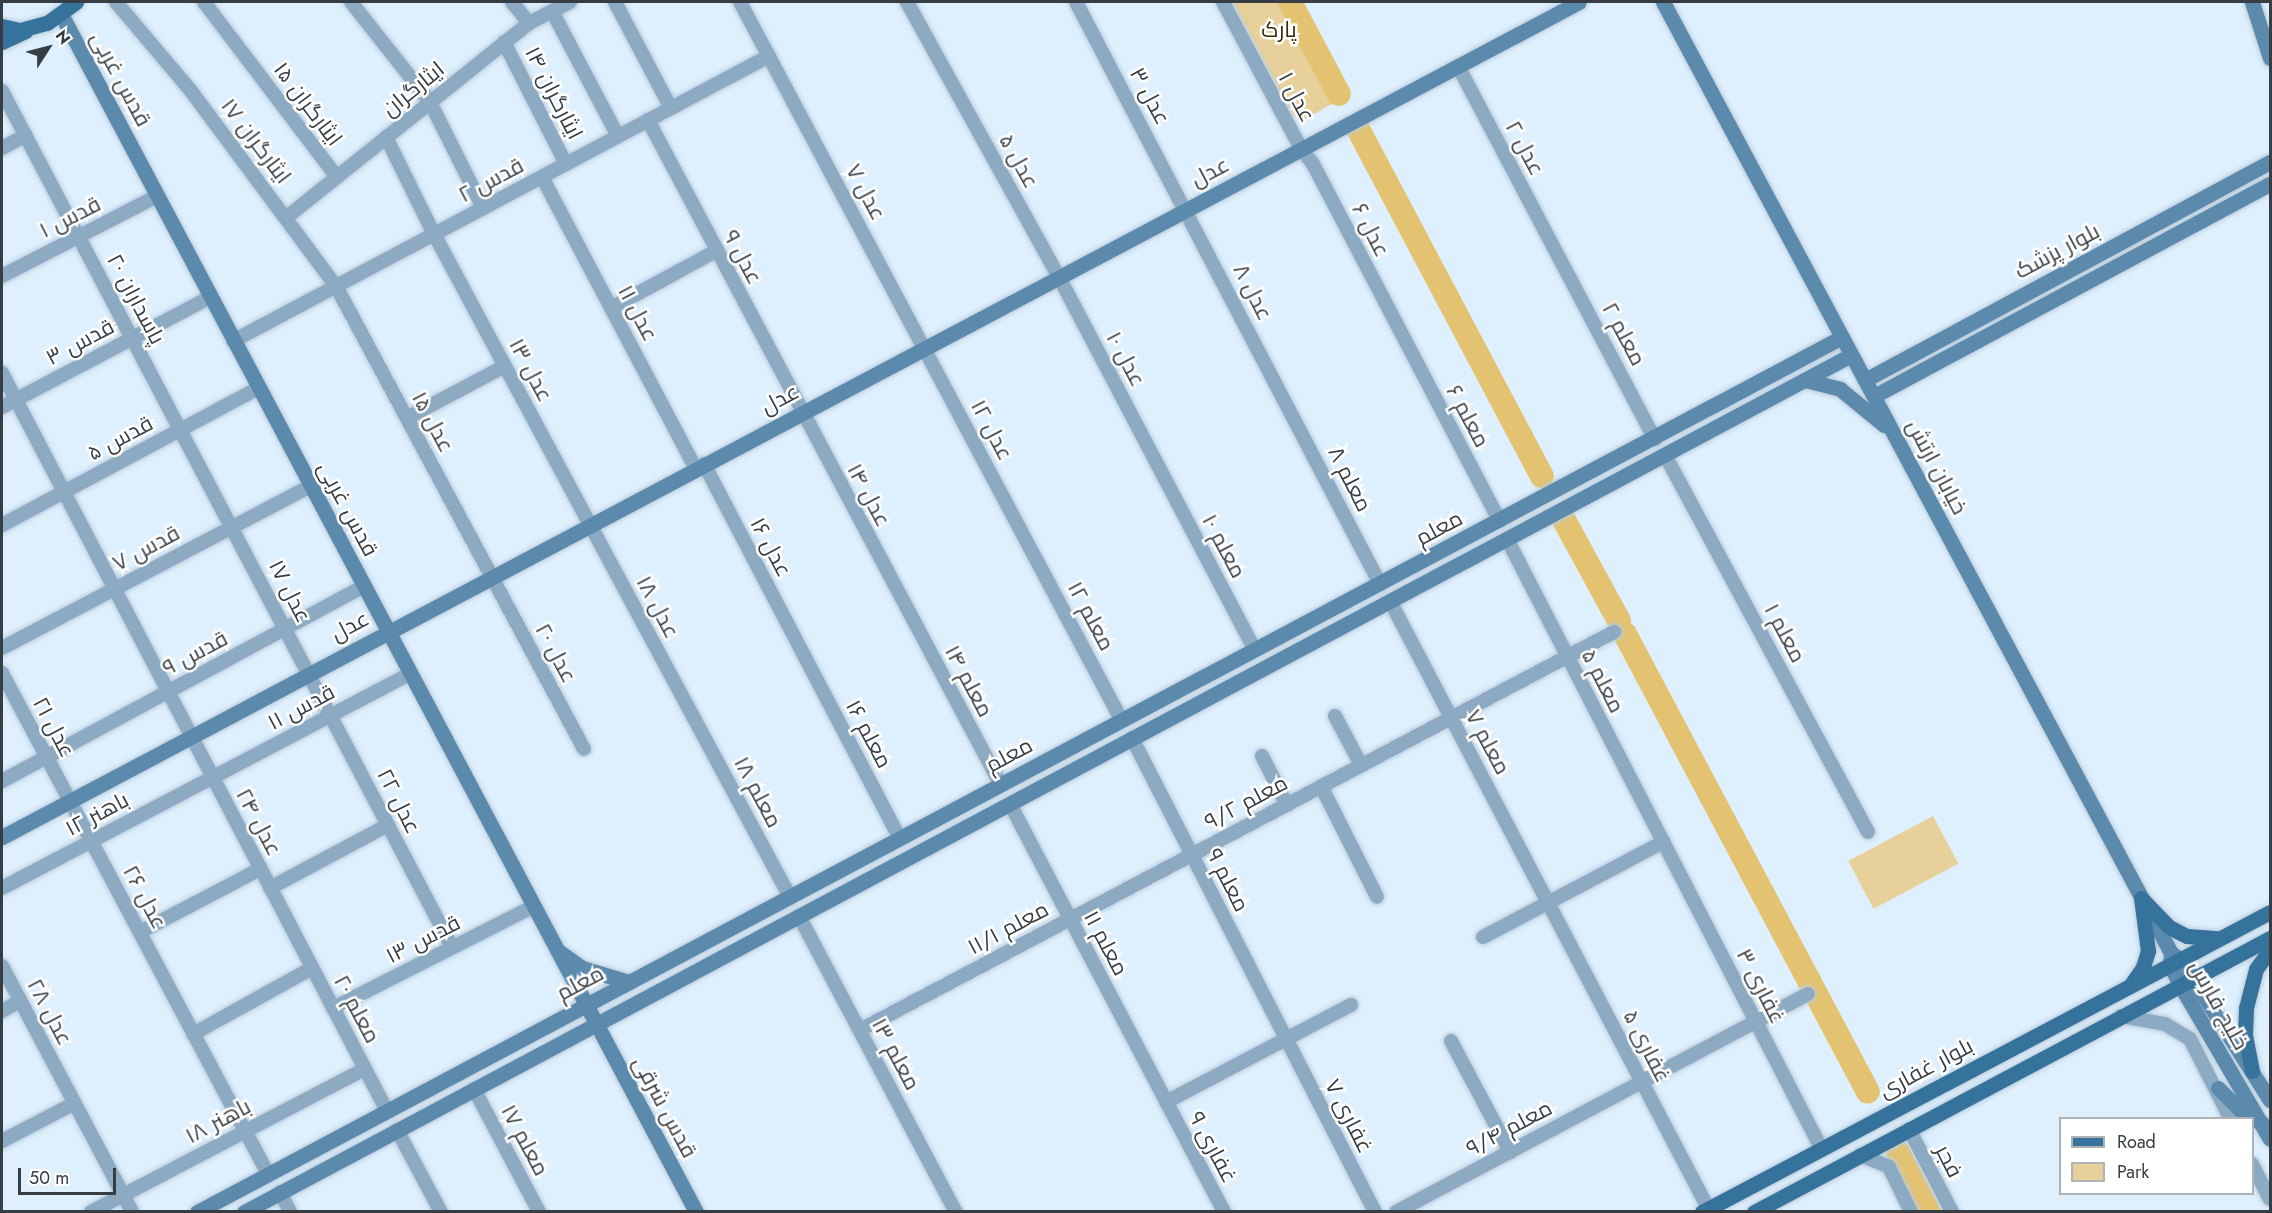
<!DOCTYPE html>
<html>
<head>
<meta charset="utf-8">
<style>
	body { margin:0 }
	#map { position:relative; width:2272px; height:1213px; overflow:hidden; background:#def0fe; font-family:Jost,Cairo,sans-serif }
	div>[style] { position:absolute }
	.green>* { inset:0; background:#e7d099; transform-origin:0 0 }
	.river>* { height:24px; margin:-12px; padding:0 12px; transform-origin:12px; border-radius:12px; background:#e3c371 }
	.roads { filter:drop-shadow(0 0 2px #bcccd9) drop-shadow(0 0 2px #bcccd9) }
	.street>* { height:14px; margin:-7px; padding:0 7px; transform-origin:7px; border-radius:7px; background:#8cabc3 }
	.secondary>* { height:15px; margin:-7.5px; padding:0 7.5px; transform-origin:7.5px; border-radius:7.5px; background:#5b8aad }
	.primary>* { height:15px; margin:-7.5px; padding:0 7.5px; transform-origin:7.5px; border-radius:7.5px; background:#35729c }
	span { translate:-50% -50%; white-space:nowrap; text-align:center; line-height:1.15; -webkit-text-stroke:5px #fff; paint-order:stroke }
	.park-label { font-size:22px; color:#382b05 }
	.street-label { font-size:22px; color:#363d43 }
	.frame { position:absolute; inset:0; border:3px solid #363d43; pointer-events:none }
	.legend { position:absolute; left:2059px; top:1117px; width:195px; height:78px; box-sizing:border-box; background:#fff; border:2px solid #afb1b4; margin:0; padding:8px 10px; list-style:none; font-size:18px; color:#363d43 }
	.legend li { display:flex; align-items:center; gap:12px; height:30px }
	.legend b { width:30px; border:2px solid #afb1b4 }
	.north { position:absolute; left:18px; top:18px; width:60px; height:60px; -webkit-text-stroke:4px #fff; paint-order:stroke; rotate:54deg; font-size:16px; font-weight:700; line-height:24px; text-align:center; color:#363d43 }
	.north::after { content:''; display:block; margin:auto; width:21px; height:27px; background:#363d43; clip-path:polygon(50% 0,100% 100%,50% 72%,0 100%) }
	.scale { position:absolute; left:18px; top:1168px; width:98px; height:27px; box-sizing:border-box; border:3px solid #363d43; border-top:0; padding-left:8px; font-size:18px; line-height:21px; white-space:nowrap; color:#363d43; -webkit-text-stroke:4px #fff; paint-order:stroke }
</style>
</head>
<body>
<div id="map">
	<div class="green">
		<i style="clip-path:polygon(1232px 2px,1297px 2px,1344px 97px,1302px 121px,1293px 116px)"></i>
		<i style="left:1933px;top:816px;width:54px;height:96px;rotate:62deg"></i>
	</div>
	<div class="river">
		<i style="left:1290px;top:2px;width:104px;rotate:62deg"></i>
		<i style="left:1357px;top:127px;width:395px;rotate:62.1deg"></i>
		<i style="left:1564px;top:520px;width:115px;rotate:61.4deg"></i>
		<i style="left:1625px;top:634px;width:518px;rotate:62.05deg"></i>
		<i style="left:1898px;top:1152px;width:68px;rotate:62.7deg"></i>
	</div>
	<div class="roads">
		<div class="street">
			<i style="left:116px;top:2px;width:116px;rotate:49.9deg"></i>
			<i style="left:191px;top:91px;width:243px;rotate:53.4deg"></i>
			<i style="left:336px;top:286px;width:525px;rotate:61.82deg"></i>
			<i style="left:204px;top:2px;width:220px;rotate:52.8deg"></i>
			<i style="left:351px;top:2px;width:127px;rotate:51.7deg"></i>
			<i style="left:430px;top:102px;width:119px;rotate:63.4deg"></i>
			<i style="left:512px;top:2px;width:27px;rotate:51deg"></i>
			<i style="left:615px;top:2px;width:120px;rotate:62.2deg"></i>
			<i style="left:740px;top:2px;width:814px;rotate:62.02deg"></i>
			<i style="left:907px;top:2px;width:314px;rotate:61.1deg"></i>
			<i style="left:1059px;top:277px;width:421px;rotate:62.3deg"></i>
			<i style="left:1076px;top:2px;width:657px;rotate:62.42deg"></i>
			<i style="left:1223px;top:2px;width:166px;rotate:62deg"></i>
			<i style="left:1301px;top:149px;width:19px;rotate:51deg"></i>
			<i style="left:1313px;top:164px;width:403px;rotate:62.4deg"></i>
			<i style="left:552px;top:11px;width:141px;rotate:62.2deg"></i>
			<i style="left:504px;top:42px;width:137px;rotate:63.1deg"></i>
			<i style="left:1458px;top:66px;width:422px;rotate:62.2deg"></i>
			<i style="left:2px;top:91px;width:967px;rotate:62.27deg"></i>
			<i style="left:648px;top:120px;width:753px;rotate:62.04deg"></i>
			<i style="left:386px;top:137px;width:108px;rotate:63.7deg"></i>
			<i style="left:434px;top:234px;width:753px;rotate:61.77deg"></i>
			<i style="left:2px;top:148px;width:27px;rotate:-28deg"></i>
			<i style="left:542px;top:177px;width:330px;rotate:62.2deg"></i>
			<i style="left:287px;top:217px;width:310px;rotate:-38.7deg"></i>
			<i style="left:529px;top:23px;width:46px;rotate:-27.1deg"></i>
			<i style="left:2px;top:276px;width:174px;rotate:-27.3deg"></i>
			<i style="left:611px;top:308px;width:119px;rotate:-28.5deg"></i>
			<i style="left:233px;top:341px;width:607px;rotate:-28deg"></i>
			<i style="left:2px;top:373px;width:832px;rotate:62.45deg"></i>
			<i style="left:2px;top:407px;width:236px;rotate:-27.8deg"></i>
			<i style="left:407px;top:418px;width:111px;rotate:-28deg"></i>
			<i style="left:1665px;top:455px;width:428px;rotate:61.7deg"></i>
			<i style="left:704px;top:464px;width:423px;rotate:62.4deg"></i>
			<i style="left:2px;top:525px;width:291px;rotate:-28.1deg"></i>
			<i style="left:1507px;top:539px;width:685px;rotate:62.72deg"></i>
			<i style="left:1390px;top:601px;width:685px;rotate:62.35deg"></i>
			<i style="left:2px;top:648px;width:348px;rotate:-27.7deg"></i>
			<i style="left:2px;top:673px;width:567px;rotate:62.03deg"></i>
			<i style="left:1335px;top:716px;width:55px;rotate:62deg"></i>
			<i style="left:1132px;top:738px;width:533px;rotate:62.86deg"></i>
			<i style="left:1262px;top:756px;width:55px;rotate:63deg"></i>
			<i style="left:2px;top:781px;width:410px;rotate:-28.3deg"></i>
			<i style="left:1321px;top:786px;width:124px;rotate:63.2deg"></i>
			<i style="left:1010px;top:804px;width:461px;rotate:62.3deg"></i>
			<i style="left:2px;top:888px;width:460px;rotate:-27.7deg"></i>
			<i style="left:270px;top:888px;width:134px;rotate:-28.1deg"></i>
			<i style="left:799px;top:916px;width:335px;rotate:62.1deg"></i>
			<i style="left:140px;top:932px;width:136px;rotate:-27.7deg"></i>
			<i style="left:1483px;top:937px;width:204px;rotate:-27.8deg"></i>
			<i style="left:2px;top:966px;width:278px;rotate:62.1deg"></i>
			<i style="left:333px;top:1008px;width:223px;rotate:-26.9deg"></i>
			<i style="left:2px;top:1011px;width:21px;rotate:-29deg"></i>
			<i style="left:2121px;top:1016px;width:45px;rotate:10.3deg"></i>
			<i style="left:2165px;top:1024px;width:29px;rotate:31deg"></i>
			<i style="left:2190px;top:1039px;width:89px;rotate:63.1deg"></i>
			<i style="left:860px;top:1030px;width:853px;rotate:-27.83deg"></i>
			<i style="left:193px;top:1034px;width:136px;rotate:-29deg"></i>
			<i style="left:1451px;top:1041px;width:126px;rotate:62deg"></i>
			<i style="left:474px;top:1089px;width:139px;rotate:62.1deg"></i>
			<i style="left:1166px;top:1102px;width:209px;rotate:-27.7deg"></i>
			<i style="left:1909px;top:1129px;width:93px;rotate:62.6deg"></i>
			<i style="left:397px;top:1130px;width:93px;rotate:61.8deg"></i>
			<i style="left:2px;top:1141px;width:82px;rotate:-27.5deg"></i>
			<i style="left:1860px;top:1155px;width:31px;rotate:22deg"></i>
			<i style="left:1889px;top:1167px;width:50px;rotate:63.9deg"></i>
			<i style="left:2252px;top:1164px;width:39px;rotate:63deg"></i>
			<i style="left:280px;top:1192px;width:22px;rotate:63deg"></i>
			<i style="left:91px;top:1212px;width:309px;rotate:-27.6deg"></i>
			<i style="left:1396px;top:1212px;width:466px;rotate:-27.9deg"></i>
		</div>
		<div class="secondary">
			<i style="left:1663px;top:2px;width:1078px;rotate:61.89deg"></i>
			<i style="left:2171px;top:953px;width:12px;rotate:35deg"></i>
			<i style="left:2181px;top:960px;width:166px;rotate:57.6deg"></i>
			<i style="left:2252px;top:2px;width:59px;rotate:72.2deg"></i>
			<i style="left:61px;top:14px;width:1356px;rotate:62.07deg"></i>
			<i style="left:1805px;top:380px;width:36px;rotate:14deg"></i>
			<i style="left:1840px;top:389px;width:57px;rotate:39.3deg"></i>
			<i style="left:1865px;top:380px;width:460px;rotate:-28.3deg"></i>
			<i style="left:1874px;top:396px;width:449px;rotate:-28.2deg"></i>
			<i style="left:2px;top:837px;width:1784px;rotate:-27.9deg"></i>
			<i style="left:558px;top:951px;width:29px;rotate:35deg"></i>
			<i style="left:582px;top:968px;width:49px;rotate:16.6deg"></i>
			<i style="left:2171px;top:953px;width:12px;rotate:95deg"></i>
			<i style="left:2170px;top:965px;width:22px;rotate:63deg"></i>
			<i style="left:2180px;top:985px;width:178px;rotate:59.7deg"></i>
			<i style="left:2218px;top:1088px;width:34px;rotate:45deg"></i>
			<i style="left:2242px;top:1112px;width:23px;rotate:29deg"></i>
			<i style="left:197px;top:1212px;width:1863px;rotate:-28.01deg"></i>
			<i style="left:244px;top:1212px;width:1821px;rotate:-28.07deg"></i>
		</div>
		<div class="primary">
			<i style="left:2px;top:26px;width:18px;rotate:13deg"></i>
			<i style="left:20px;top:30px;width:28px;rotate:-15deg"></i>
			<i style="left:47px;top:23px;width:36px;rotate:-36deg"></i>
			<i style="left:2px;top:42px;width:26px;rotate:-25deg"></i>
			<i style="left:2141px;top:898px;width:40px;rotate:46deg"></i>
			<i style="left:2169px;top:927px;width:20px;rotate:27deg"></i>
			<i style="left:2187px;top:936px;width:31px;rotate:4deg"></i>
			<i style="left:2132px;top:983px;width:19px;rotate:-55deg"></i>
			<i style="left:2143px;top:967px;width:17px;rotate:-73deg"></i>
			<i style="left:2148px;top:951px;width:53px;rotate:-97.5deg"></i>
			<i style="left:2252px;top:1071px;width:36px;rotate:-101deg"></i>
			<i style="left:2245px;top:1036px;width:28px;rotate:-88deg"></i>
			<i style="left:2246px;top:1008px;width:40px;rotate:-75.6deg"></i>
			<i style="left:2256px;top:969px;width:24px;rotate:-54deg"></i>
			<i style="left:1702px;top:1212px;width:642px;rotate:-27.84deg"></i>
			<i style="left:1754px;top:1212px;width:584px;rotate:-27.97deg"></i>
		</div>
	</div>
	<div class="park-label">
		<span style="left:1279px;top:30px">پارک</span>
	</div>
	<div class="street-label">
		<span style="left:121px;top:79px;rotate:62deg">قدس غربی</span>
		<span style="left:413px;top:89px;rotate:-39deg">ایثارگران</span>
		<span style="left:554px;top:93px;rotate:63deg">ایثارگران ۱۴</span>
		<span style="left:1150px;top:96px;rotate:62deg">عدل ۳</span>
		<span style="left:1297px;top:97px;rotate:62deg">عدل ۱</span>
		<span style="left:308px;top:104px;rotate:53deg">ایثارگران ۱۵</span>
		<span style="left:256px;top:141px;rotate:53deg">ایثارگران ۱۷</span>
		<span style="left:1525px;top:148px;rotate:62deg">عدل ۲</span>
		<span style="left:1019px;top:161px;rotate:61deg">عدل ۵</span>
		<span style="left:1210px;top:172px;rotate:-28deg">عدل</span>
		<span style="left:491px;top:180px;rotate:-28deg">قدس ۲</span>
		<span style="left:866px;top:192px;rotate:62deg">عدل ۷</span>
		<span style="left:70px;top:217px;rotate:-27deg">قدس ۱</span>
		<span style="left:1371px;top:230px;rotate:63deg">عدل ۶</span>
		<span style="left:2057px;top:251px;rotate:-28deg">بلوار پزشک</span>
		<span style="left:743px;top:257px;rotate:62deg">عدل ۹</span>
		<span style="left:1253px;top:292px;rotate:63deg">عدل ۸</span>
		<span style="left:136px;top:299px;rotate:62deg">پاسداران ۲۰</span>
		<span style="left:638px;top:313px;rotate:62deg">عدل ۱۱</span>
		<span style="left:1624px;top:334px;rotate:62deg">معلم ۲</span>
		<span style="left:80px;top:342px;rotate:-28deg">قدس ۳</span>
		<span style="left:1126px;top:359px;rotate:62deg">عدل ۱۰</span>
		<span style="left:531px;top:370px;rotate:62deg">عدل ۱۳</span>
		<span style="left:780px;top:399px;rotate:-28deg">عدل</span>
		<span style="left:1468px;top:416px;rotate:62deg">معلم ۶</span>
		<span style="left:433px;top:422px;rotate:62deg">عدل ۱۵</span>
		<span style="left:992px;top:430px;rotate:62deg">عدل ۱۲</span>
		<span style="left:120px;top:438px;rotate:-28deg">قدس ۵</span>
		<span style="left:1937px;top:467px;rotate:62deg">خیابان ارتش</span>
		<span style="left:1350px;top:479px;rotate:63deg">معلم ۸</span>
		<span style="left:869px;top:495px;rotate:62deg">عدل ۱۴</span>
		<span style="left:348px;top:509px;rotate:62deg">قدس غربی</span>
		<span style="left:1439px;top:528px;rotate:-28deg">معلم</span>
		<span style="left:1224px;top:546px;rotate:62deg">معلم ۱۰</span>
		<span style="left:771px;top:547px;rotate:62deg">عدل ۱۶</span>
		<span style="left:146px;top:548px;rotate:-28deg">قدس ۷</span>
		<span style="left:290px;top:591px;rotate:63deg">عدل ۱۷</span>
		<span style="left:658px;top:607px;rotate:62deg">عدل ۱۸</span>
		<span style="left:1091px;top:616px;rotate:62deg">معلم ۱۲</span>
		<span style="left:350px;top:626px;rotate:-28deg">عدل</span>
		<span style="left:1785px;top:633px;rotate:62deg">معلم ۱</span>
		<span style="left:195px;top:653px;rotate:-28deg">قدس ۹</span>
		<span style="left:556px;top:653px;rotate:62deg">عدل ۲۰</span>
		<span style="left:969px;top:681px;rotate:62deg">معلم ۱۴</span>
		<span style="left:1603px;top:681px;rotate:63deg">معلم ۵</span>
		<span style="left:301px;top:707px;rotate:-28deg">قدس ۱۱</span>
		<span style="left:54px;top:727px;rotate:62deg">عدل ۲۱</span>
		<span style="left:869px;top:734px;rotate:62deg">معلم ۱۶‌</span>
		<span style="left:1488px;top:742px;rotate:62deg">معلم ۷</span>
		<span style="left:1009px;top:755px;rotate:-28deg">معلم</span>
		<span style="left:758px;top:792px;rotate:62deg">معلم ۱۸</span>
		<span style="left:399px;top:801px;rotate:63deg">عدل ۲۲</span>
		<span style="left:1246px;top:802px;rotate:-28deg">معلم ۹/۲</span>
		<span style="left:97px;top:814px;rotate:-28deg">باهنر ۱۲</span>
		<span style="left:259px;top:822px;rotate:62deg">عدل ۲۴</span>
		<span style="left:1228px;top:880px;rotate:63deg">معلم ۹</span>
		<span style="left:145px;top:897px;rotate:62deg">عدل ۲۶</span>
		<span style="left:1008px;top:928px;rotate:-28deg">معلم ۱۱/۱</span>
		<span style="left:423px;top:939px;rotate:-27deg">قدس ۱۳</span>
		<span style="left:1106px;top:943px;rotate:62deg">معلم ۱۱</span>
		<span style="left:580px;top:983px;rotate:-28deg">معلم</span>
		<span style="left:1761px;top:986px;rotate:63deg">غفاری ۳</span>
		<span style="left:2219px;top:1005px;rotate:61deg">خلیج فارس</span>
		<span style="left:357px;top:1009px;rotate:62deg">معلم ۲۰</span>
		<span style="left:50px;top:1012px;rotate:62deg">عدل ۲۸</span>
		<span style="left:1647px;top:1046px;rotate:63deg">غفاری ۵</span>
		<span style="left:896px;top:1054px;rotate:62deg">معلم ۱۳</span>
		<span style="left:1926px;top:1068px;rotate:-28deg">بلوار غفاری</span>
		<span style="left:665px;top:1107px;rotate:62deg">قدس شرقی</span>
		<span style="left:1349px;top:1116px;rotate:63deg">غفاری ۷</span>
		<span style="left:218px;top:1121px;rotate:-28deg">باهنر ۱۸</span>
		<span style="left:1509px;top:1128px;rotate:-28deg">معلم ۹/۴</span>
		<span style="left:525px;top:1140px;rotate:62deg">معلم ۱۷</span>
		<span style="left:1213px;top:1147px;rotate:62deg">غفاری ۹</span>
		<span style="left:1949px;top:1161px;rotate:63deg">فجر</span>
	</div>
	<div class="frame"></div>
	<ul class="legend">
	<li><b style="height:8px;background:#35729c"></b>Road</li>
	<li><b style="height:16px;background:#e7d099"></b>Park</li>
	</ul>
	<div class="north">N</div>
	<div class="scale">50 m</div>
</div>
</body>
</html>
